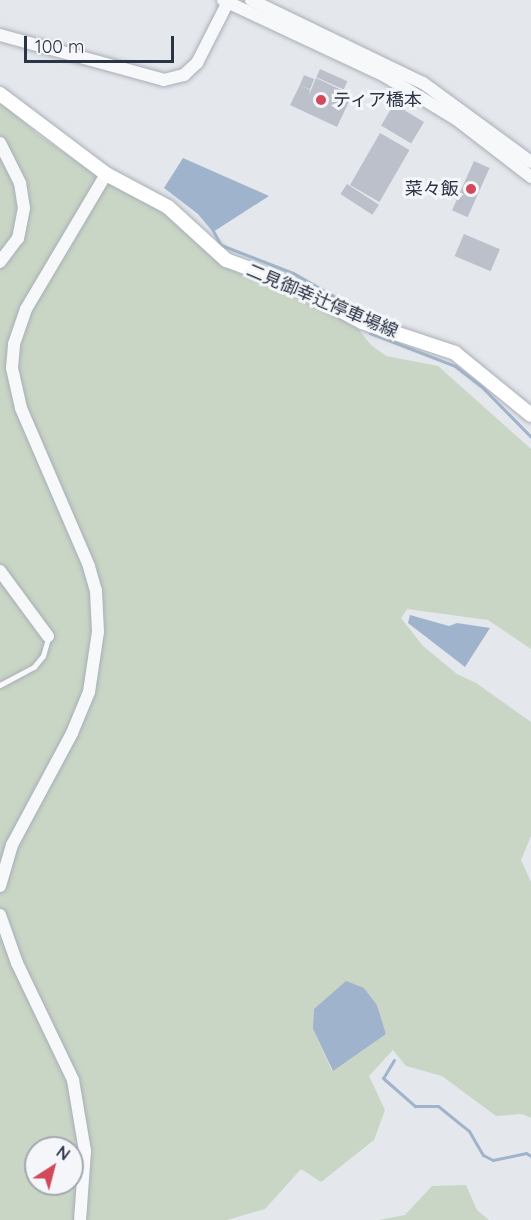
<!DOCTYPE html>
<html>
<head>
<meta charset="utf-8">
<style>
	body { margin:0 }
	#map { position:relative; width:531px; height:1220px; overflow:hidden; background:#e4e7ec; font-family:Quicksand,"Noto Sans JP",sans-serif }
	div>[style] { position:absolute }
	.green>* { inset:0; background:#c9d6c5 }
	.water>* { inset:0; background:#9fb4cc }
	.stream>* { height:3px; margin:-1.5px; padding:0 1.5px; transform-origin:1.5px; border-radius:1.5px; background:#9fb4cc }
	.building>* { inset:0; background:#bbc0ca; transform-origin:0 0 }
	.roads { filter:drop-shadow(0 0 2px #a9aeb7) drop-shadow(0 0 2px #a9aeb7) }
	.service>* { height:4.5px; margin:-2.25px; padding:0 2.25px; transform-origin:2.25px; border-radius:2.25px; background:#f7f8fa }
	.tertiary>* { height:12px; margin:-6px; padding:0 6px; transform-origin:6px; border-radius:6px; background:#f7f8fa }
	.secondary>* { height:14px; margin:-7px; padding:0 7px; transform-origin:7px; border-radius:7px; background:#fff }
	.dots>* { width:16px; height:16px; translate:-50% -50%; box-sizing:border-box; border:3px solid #f4f6f9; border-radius:50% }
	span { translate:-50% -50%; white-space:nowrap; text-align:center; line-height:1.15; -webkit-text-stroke:6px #f4f6f9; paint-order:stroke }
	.poi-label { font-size:18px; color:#2b3445 }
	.left { translate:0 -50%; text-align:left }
	.right { translate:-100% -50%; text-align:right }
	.street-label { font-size:18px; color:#2b3445 }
	.north { position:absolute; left:24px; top:1136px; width:60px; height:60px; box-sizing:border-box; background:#f4f6f9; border:2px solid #a4a8b1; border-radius:50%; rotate:36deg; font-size:16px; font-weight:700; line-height:24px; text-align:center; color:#2b3445 }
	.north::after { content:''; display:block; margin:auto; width:21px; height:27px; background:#d1495b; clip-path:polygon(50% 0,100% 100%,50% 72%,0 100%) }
	.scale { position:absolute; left:24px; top:36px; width:150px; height:27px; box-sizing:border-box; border:3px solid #2b3445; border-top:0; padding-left:8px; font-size:18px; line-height:21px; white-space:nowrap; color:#2b3445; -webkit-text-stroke:4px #f4f6f9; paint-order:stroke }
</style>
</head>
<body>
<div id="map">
	<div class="green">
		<i style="clip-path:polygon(evenodd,0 100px,36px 133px,79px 163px,155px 203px,236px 271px,311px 301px,359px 330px,371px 345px,386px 356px,438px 366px,531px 449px,531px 649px,488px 620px,407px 609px,401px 618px,423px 646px,457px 674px,476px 683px,531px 722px,531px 836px,521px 860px,531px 882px,531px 1118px,522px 1114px,496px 1116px,442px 1076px,406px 1066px,393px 1050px,369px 1076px,385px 1110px,374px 1140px,321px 1182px,301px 1169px,265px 1209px,227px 1220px,0 1220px,0 100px,364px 988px,377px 1005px,386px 1034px,332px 1071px,313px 1029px,364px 988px,0 100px,36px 1148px,72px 1148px,72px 1184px,36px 1184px,36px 1148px)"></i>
		<i style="clip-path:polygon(466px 1185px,477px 1210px,489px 1220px,379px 1220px,405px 1215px,432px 1186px)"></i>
	</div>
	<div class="water">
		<i style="clip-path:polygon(183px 158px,269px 196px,213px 232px,198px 214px,164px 188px)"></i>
		<i style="clip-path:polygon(410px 615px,449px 626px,457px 623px,490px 628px,465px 667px,408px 623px)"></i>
		<i style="clip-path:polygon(346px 981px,364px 988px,377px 1005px,386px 1034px,333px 1071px,313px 1029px,314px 1009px)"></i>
	</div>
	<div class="stream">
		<i style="left:212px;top:229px;width:18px;rotate:61deg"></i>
		<i style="left:221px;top:245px;width:77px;rotate:21.3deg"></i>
		<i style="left:293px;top:273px;width:81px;rotate:29.7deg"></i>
		<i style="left:363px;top:313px;width:6px;rotate:81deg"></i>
		<i style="left:366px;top:328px;width:6px;rotate:51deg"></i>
		<i style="left:370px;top:333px;width:91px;rotate:21.2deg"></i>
		<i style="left:455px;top:366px;width:36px;rotate:38deg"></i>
		<i style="left:483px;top:388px;width:69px;rotate:45.6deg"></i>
		<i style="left:394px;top:1060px;width:21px;rotate:121deg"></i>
		<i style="left:383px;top:1078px;width:43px;rotate:41.2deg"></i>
		<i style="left:415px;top:1106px;width:23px"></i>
		<i style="left:438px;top:1106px;width:40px;rotate:39deg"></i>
		<i style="left:469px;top:1131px;width:28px;rotate:60deg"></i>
		<i style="left:483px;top:1155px;width:11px;rotate:27deg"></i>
		<i style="left:493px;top:1160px;width:34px;rotate:-12deg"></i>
		<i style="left:526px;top:1153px;width:6px;rotate:31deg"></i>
	</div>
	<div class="building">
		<i style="left:320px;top:69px;width:30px;height:9px;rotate:24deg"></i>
		<i style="left:304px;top:75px;width:11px;height:11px;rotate:22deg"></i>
		<i style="clip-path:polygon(316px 78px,352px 95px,337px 127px,290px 105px,300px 85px,310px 90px,309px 95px)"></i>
		<i style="left:394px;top:104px;width:35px;height:25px;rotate:31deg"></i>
		<i style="left:380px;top:133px;width:34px;height:60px;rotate:30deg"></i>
		<i style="left:474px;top:161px;width:17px;height:54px;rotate:24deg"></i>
		<i style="left:347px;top:184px;width:38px;height:12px;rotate:33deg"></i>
		<i style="left:464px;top:234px;width:39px;height:24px;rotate:23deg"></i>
	</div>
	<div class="roads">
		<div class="service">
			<i style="left:0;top:685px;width:38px;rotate:-28deg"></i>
			<i style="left:34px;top:667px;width:14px;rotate:-51deg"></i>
			<i style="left:43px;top:656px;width:19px;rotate:-74deg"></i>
		</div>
		<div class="tertiary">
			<i style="left:223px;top:0;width:179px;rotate:25.1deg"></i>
			<i style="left:385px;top:76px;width:83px;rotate:31.2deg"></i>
			<i style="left:456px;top:119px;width:95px;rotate:37.7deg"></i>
			<i style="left:251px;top:0;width:191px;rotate:25.8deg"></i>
			<i style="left:423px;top:83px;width:134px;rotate:36.2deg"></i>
			<i style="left:0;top:35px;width:170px;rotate:15.3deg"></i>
			<i style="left:164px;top:80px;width:21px;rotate:-14deg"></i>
			<i style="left:184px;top:75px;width:18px;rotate:-43deg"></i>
			<i style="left:197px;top:63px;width:71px;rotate:-63.1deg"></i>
			<i style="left:0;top:143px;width:45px;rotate:63.4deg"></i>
			<i style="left:20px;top:183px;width:25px;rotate:81deg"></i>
			<i style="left:24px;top:208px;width:31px;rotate:101deg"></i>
			<i style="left:18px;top:238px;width:30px;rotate:127deg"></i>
			<i style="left:0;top:571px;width:81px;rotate:53.6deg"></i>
			<i style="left:0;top:886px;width:43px;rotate:-73.7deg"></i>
			<i style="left:12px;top:845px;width:127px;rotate:-61.8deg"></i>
			<i style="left:72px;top:733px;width:44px;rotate:-67.5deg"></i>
			<i style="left:89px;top:692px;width:61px;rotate:-81.5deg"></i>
			<i style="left:98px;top:632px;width:41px;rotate:-92.8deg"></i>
			<i style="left:96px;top:591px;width:26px;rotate:-106deg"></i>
			<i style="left:89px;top:566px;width:172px;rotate:-113.3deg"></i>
			<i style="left:21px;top:408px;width:41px;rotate:-102.7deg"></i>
			<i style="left:12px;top:368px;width:24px;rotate:-85deg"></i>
			<i style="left:14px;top:344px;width:37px;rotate:-71deg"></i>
			<i style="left:26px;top:309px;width:157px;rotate:-59.3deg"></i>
			<i style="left:0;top:915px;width:51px;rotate:70.5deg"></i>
			<i style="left:17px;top:963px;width:130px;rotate:64.4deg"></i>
			<i style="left:73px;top:1080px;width:72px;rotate:80.4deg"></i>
			<i style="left:85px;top:1151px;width:69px;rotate:94.1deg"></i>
		</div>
		<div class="secondary">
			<i style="left:0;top:94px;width:133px;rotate:37deg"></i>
			<i style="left:106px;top:174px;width:70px;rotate:28deg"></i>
			<i style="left:168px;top:207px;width:79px;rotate:42.4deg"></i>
			<i style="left:226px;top:260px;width:67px;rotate:20.1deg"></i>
			<i style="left:289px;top:283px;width:83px;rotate:28.1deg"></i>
			<i style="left:362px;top:322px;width:98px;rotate:18.4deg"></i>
			<i style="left:455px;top:353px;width:98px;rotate:39.2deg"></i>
		</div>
	</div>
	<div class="dots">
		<i style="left:321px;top:100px;background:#d1495b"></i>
		<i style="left:471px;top:189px;background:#d1495b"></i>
	</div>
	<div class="poi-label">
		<span class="left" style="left:333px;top:100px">ティア橋本</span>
		<span class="right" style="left:459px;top:189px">菜々飯</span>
	</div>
	<div class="street-label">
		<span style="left:322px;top:301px;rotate:23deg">二見御幸辻停車場線</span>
	</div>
	<div class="north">N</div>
	<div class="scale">100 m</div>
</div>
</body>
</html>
